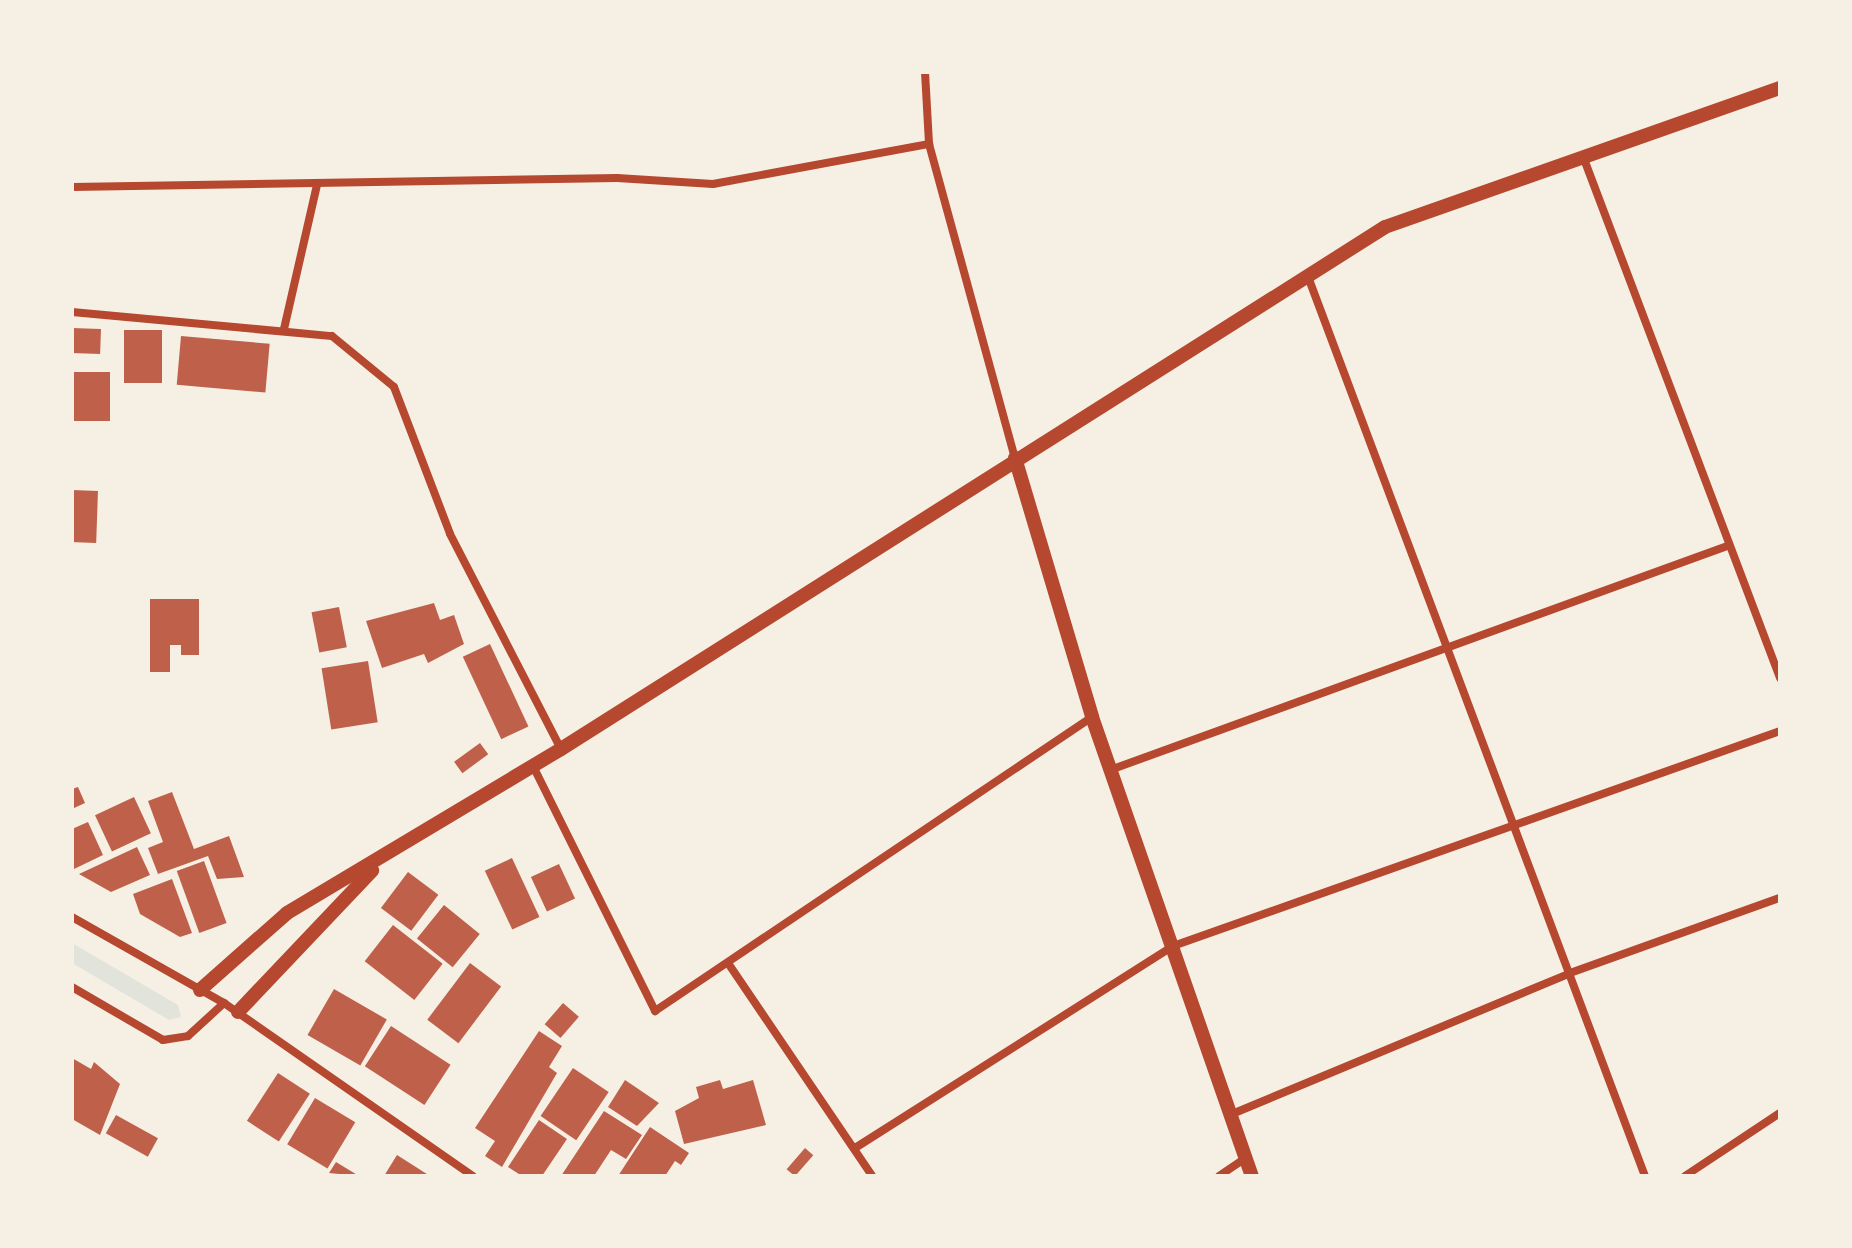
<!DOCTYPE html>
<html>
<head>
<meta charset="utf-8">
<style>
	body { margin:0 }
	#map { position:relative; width:1852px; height:1248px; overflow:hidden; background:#f6efe4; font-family:"Titillium Web",sans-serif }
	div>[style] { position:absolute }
	.green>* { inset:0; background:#e2e4dc }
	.building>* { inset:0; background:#bf614a; transform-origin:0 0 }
	.minor>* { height:8px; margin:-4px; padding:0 4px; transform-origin:4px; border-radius:4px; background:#b5482f }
	.tertiary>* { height:14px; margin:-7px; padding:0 7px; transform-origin:7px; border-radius:7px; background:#b5482f }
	span { translate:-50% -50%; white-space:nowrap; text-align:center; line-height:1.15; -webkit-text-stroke:6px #f6efe4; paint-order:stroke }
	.frame { position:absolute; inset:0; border:74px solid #f6efe4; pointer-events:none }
</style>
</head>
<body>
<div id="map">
	<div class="green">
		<i style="clip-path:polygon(72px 943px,178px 1005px,181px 1017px,169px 1020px,72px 963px)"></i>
	</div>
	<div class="building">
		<i style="left:72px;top:328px;width:29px;height:25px;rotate:2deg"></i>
		<i style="left:124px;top:330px;width:38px;height:53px"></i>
		<i style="left:181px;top:336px;width:89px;height:49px;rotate:5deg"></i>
		<i style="left:110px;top:372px;width:49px;height:38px;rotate:90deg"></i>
		<i style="left:72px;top:490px;width:26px;height:52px;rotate:2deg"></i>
		<i style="clip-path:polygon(150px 599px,199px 599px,199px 655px,181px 655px,181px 645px,170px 645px,170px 672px,150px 672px)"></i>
		<i style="clip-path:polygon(434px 603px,440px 620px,454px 615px,464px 644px,428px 663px,424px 654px,382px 668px,366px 621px)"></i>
		<i style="left:339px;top:607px;width:41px;height:28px;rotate:79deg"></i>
		<i style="left:490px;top:644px;width:91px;height:30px;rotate:65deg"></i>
		<i style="left:368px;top:661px;width:62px;height:47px;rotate:81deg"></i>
		<i style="left:480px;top:743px;width:14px;height:32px;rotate:54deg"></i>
		<i style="clip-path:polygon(78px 787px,85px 803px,72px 809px,72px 789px)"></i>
		<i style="clip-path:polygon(172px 792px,194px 849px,229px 836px,244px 877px,217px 879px,208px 856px,158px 874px,148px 848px,163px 842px,148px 801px)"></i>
		<i style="left:134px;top:797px;width:40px;height:43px;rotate:65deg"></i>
		<i style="clip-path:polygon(88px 822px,103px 855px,72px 870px,72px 829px)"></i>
		<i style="clip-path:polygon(137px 847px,150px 875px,111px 892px,79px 874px)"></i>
		<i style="left:512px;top:858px;width:65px;height:30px;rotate:65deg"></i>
		<i style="left:204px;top:861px;width:66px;height:29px;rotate:70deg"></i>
		<i style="left:559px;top:864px;width:38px;height:31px;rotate:65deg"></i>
		<i style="left:408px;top:872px;width:38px;height:45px;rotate:37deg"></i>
		<i style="clip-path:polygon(172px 879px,192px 933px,180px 937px,140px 914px,133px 894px)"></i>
		<i style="left:444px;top:905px;width:46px;height:43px;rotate:39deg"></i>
		<i style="left:393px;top:925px;width:63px;height:46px;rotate:38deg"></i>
		<i style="left:470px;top:963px;width:39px;height:71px;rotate:37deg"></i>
		<i style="left:334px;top:989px;width:61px;height:53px;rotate:30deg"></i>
		<i style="left:563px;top:1003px;width:21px;height:28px;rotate:41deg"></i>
		<i style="left:391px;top:1026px;width:71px;height:48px;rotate:33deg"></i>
		<i style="clip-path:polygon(539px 1031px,562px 1046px,549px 1067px,557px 1073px,502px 1167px,485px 1156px,495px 1141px,475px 1128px)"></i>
		<i style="clip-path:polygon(72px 1058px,91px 1069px,94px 1062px,120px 1084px,100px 1135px,72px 1119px)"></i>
		<i style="left:573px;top:1068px;width:43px;height:58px;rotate:34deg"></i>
		<i style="left:278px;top:1073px;width:38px;height:57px;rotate:33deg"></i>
		<i style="clip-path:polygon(625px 1080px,659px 1103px,637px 1126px,608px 1107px)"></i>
		<i style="clip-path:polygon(720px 1080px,723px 1089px,753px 1080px,766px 1125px,684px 1144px,675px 1111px,699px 1098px,696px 1087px)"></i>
		<i style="left:315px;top:1098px;width:47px;height:54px;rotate:31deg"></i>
		<i style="clip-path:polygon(604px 1111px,642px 1135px,626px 1159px,611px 1150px,594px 1176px,561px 1176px)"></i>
		<i style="left:116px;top:1115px;width:48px;height:21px;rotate:29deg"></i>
		<i style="clip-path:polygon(539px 1120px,567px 1139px,542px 1176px,522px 1176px,508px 1167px)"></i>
		<i style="clip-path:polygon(650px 1127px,689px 1153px,681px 1165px,675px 1161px,665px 1176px,618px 1176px)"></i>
		<i style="left:805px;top:1148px;width:11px;height:28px;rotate:41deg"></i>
		<i style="clip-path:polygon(397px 1155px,430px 1176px,384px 1176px)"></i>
		<i style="clip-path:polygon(336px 1162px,359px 1176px,329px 1173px)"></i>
	</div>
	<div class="minor">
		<i style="left:925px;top:72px;width:72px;rotate:86.8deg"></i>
		<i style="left:929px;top:144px;width:326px;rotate:74.7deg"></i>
		<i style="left:1584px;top:159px;width:555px;rotate:69.31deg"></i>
		<i style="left:72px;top:187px;width:545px;rotate:-0.95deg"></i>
		<i style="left:617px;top:178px;width:96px;rotate:3.6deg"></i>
		<i style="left:713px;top:184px;width:220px;rotate:-10.5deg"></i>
		<i style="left:1307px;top:274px;width:963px;rotate:69.46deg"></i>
		<i style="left:72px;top:312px;width:261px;rotate:5.3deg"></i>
		<i style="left:332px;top:336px;width:80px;rotate:39.4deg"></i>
		<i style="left:394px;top:387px;width:157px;rotate:69.1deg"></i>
		<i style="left:450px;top:534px;width:242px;rotate:62.7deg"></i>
		<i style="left:284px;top:329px;width:148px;rotate:-77.1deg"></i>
		<i style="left:533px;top:766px;width:274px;rotate:63.5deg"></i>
		<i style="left:655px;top:1011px;width:527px;rotate:-33.93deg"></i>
		<i style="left:1110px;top:770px;width:656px;rotate:-19.95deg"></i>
		<i style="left:72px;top:917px;width:175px;rotate:29.5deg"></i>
		<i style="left:224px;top:1003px;width:303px;rotate:34.8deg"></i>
		<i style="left:728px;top:963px;width:257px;rotate:55.9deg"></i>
		<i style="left:72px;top:987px;width:105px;rotate:30.2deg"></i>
		<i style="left:163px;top:1040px;width:25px;rotate:-9deg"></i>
		<i style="left:188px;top:1036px;width:49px;rotate:-42.5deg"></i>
		<i style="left:1232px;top:1114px;width:366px;rotate:-22.6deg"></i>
		<i style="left:1570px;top:973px;width:223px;rotate:-19.7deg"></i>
		<i style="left:855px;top:1148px;width:377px;rotate:-32.4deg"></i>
		<i style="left:1173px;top:946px;width:644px;rotate:-19.5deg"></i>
		<i style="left:1219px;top:1176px;width:32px;rotate:-34deg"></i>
		<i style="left:1685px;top:1176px;width:114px;rotate:-33.6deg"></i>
	</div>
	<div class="tertiary">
		<i style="left:1015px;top:458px;width:270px;rotate:73.4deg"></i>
		<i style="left:1092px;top:717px;width:486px;rotate:70.8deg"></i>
		<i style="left:200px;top:990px;width:116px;rotate:-41.5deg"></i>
		<i style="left:287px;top:913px;width:319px;rotate:-30.9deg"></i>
		<i style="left:561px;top:749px;width:975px;rotate:-32.35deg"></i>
		<i style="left:1385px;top:227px;width:419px;rotate:-19.4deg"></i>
		<i style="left:238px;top:1012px;width:195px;rotate:-46.5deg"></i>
	</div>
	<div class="frame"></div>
</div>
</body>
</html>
